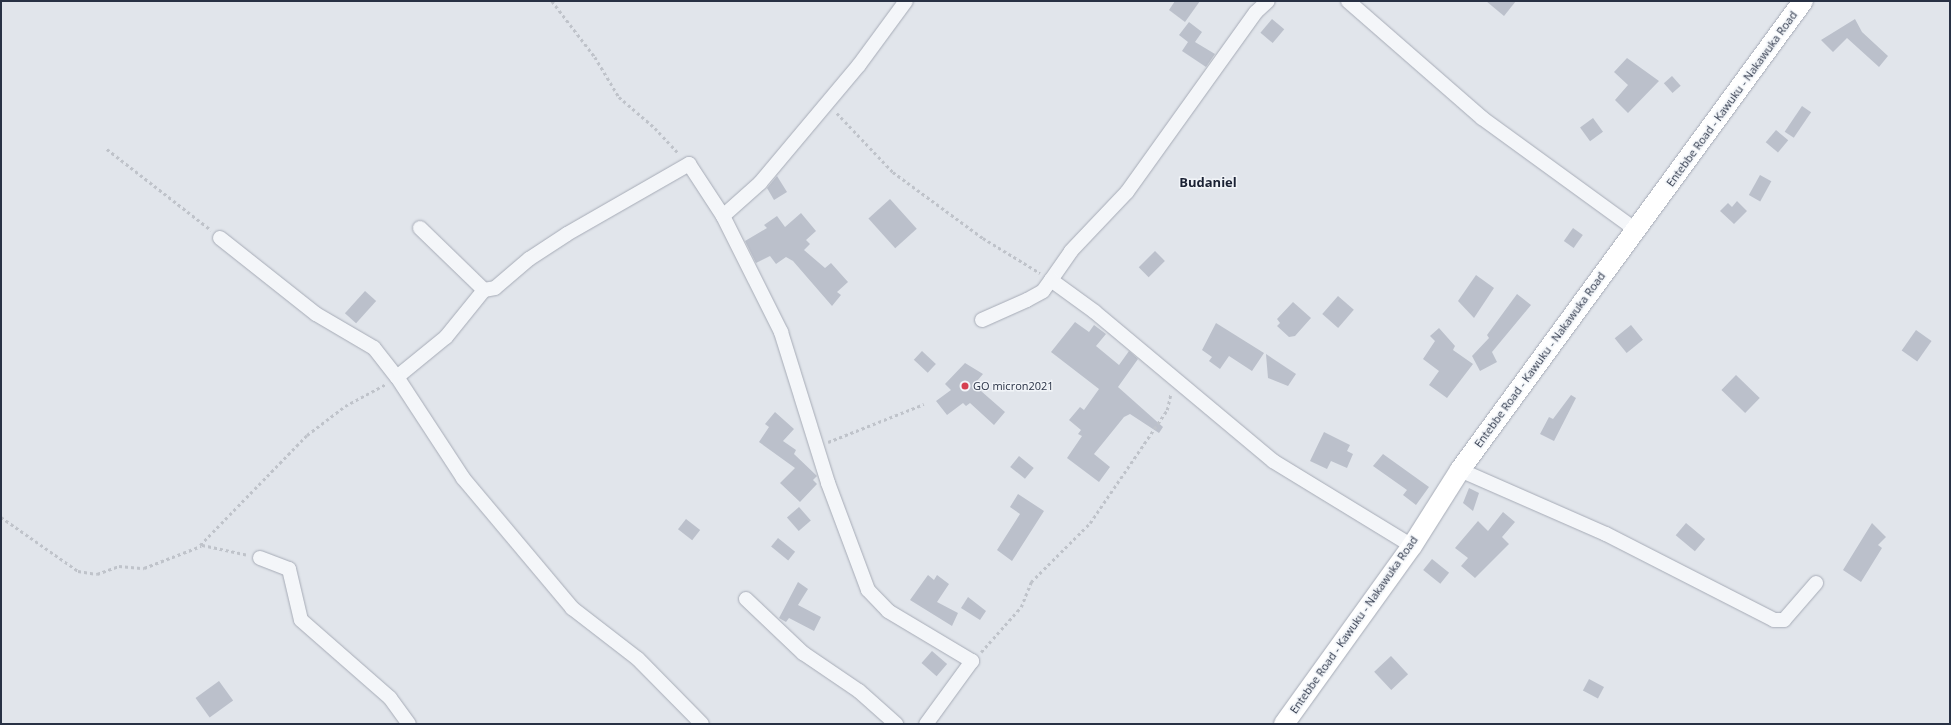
<!DOCTYPE html>
<html>
<head>
<meta charset="utf-8">
<style>
	body { margin:0 }
	#map { position:relative; width:1951px; height:725px; overflow:hidden; background:#e1e5eb; font-family:"Open Sans",sans-serif }
	div>[style] { position:absolute }
	.building>* { inset:0; background:#bbc0cb; transform-origin:0 0 }
	.path>* { height:2.5px; margin-top:-1.25px; transform-origin:0; background:repeating-linear-gradient(90deg,#bfc3ca 0 3px,transparent 0 6px) }
	.roads { filter:drop-shadow(0 0 1px #a6abb6) drop-shadow(0 0 1px #a6abb6) }
	.street>* { height:14px; margin:-7px; padding:0 7px; transform-origin:7px; border-radius:7px; background:#f4f6f9 }
	.secondary>* { height:20px; margin:-10px; padding:0 10px; transform-origin:10px; border-radius:10px; background:#fff }
	.dots>* { width:11px; height:11px; translate:-50% -50%; box-sizing:border-box; border:2px solid #f1f4f8; border-radius:50% }
	span { translate:-50% -50%; white-space:nowrap; text-align:center; line-height:1.15; -webkit-text-stroke:3px #f1f4f8; paint-order:stroke }
	.street-label { font-size:11px; color:#283144 }
	.poi-label { font-size:11px; color:#283144 }
	.left { translate:0 -50%; text-align:left }
	.quarter-label { font-size:13px; color:#1b2234; font-weight:700 }
	.frame { position:absolute; inset:0; border:2px solid #283144; pointer-events:none }
</style>
</head>
<body>
<div id="map">
	<div class="building">
		<i style="clip-path:polygon(1175px 1px,1200px 1px,1185px 22px,1169px 10px)"></i>
		<i style="clip-path:polygon(1486px 1px,1516px 1px,1504px 16px)"></i>
		<i style="left:1272px;top:19px;width:16px;height:18px;rotate:40deg"></i>
		<i style="clip-path:polygon(1855px 19px,1862px 32px,1888px 56px,1879px 67px,1847px 38px,1833px 52px,1821px 40px)"></i>
		<i style="clip-path:polygon(1189px 22px,1202px 32px,1195px 42px,1215px 54px,1206px 67px,1182px 51px,1188px 42px,1179px 35px)"></i>
		<i style="clip-path:polygon(1627px 58px,1659px 81px,1628px 113px,1615px 100px,1628px 85px,1614px 72px)"></i>
		<i style="left:1672px;top:76px;width:13px;height:11px;rotate:48deg"></i>
		<i style="left:1802px;top:106px;width:11px;height:31px;rotate:34deg"></i>
		<i style="left:1593px;top:118px;width:17px;height:16px;rotate:54deg"></i>
		<i style="left:1776px;top:130px;width:16px;height:16px;rotate:40deg"></i>
		<i style="left:1760px;top:175px;width:13px;height:23px;rotate:29deg"></i>
		<i style="clip-path:polygon(777px 176px,787px 192px,774px 200px,767px 188px)"></i>
		<i style="left:890px;top:199px;width:40px;height:29px;rotate:48deg"></i>
		<i style="clip-path:polygon(1737px 201px,1747px 211px,1734px 224px,1720px 211px,1728px 203px,1732px 207px)"></i>
		<i style="clip-path:polygon(801px 213px,816px 231px,806px 240px,810px 244px,804px 250px,825px 268px,831px 263px,848px 282px,837px 292px,841px 295px,832px 306px,793px 261px,786px 257px,776px 264px,770px 256px,756px 263px,745px 241px,767px 228px,764px 225px,777px 216px,785px 227px)"></i>
		<i style="left:1573px;top:228px;width:12px;height:16px;rotate:35deg"></i>
		<i style="left:1155px;top:251px;width:14px;height:23px;rotate:45deg"></i>
		<i style="clip-path:polygon(1476px 275px,1494px 288px,1474px 318px,1458px 301px)"></i>
		<i style="left:365px;top:291px;width:15px;height:30px;rotate:42deg"></i>
		<i style="clip-path:polygon(1517px 294px,1531px 305px,1492px 352px,1497px 362px,1480px 371px,1472px 356px,1489px 338px,1487px 335px)"></i>
		<i style="left:1338px;top:296px;width:21px;height:24px;rotate:41deg"></i>
		<i style="clip-path:polygon(1293px 302px,1311px 318px,1295px 336px,1289px 337px,1277px 326px,1280px 323px,1277px 319px)"></i>
		<i style="clip-path:polygon(1075px 322px,1089px 332px,1094px 325px,1106px 334px,1096px 346px,1119px 365px,1129px 351px,1138px 359px,1118px 387px,1163px 427px,1159px 433px,1130px 414px,1124px 417px,1094px 454px,1110px 467px,1099px 482px,1067px 458px,1082px 436px,1078px 434px,1081px 430px,1069px 420px,1080px 407px,1084px 410px,1099px 389px,1051px 352px)"></i>
		<i style="clip-path:polygon(1216px 323px,1264px 353px,1252px 371px,1229px 356px,1220px 369px,1209px 361px,1212px 357px,1202px 350px)"></i>
		<i style="left:1631px;top:325px;width:19px;height:21px;rotate:51deg"></i>
		<i style="clip-path:polygon(1439px 328px,1455px 346px,1453px 350px,1473px 364px,1447px 398px,1429px 385px,1439px 371px,1423px 359px,1435px 341px,1430px 336px)"></i>
		<i style="left:1916px;top:330px;width:19px;height:25px;rotate:35deg"></i>
		<i style="left:922px;top:351px;width:19px;height:12px;rotate:43deg"></i>
		<i style="clip-path:polygon(1266px 354px,1296px 374px,1288px 386px,1268px 378px)"></i>
		<i style="clip-path:polygon(965px 363px,983px 374px,977px 381px,984px 388px,981px 391px,1005px 412px,994px 425px,970px 403px,966px 406px,963px 403px,947px 415px,936px 401px,951px 390px,945px 384px)"></i>
		<i style="left:1736px;top:375px;width:33px;height:21px;rotate:44deg"></i>
		<i style="clip-path:polygon(1571px 395px,1576px 398px,1554px 441px,1540px 434px,1549px 417px,1553px 419px)"></i>
		<i style="clip-path:polygon(775px 412px,794px 429px,783px 441px,796px 450px,794px 454px,817px 476px,813px 480px,817px 484px,800px 502px,780px 483px,795px 468px,759px 442px,769px 427px,765px 424px)"></i>
		<i style="clip-path:polygon(1324px 432px,1350px 445px,1347px 451px,1353px 454px,1347px 468px,1331px 461px,1327px 469px,1310px 461px)"></i>
		<i style="clip-path:polygon(1383px 454px,1429px 487px,1416px 505px,1403px 495px,1407px 490px,1373px 466px)"></i>
		<i style="left:1019px;top:456px;width:19px;height:14px;rotate:39deg"></i>
		<i style="clip-path:polygon(1469px 488px,1479px 493px,1473px 511px,1463px 503px)"></i>
		<i style="clip-path:polygon(1018px 494px,1044px 511px,1012px 561px,997px 550px,1020px 514px,1010px 507px)"></i>
		<i style="left:799px;top:507px;width:18px;height:16px;rotate:49deg"></i>
		<i style="clip-path:polygon(1503px 512px,1515px 522px,1502px 537px,1509px 544px,1475px 578px,1461px 566px,1468px 558px,1455px 548px,1478px 521px,1488px 531px)"></i>
		<i style="left:686px;top:519px;width:18px;height:13px;rotate:38deg"></i>
		<i style="left:1686px;top:523px;width:25px;height:16px;rotate:40deg"></i>
		<i style="clip-path:polygon(1872px 523px,1886px 537px,1878px 545px,1882px 548px,1861px 582px,1843px 570px)"></i>
		<i style="left:778px;top:538px;width:22px;height:11px;rotate:39deg"></i>
		<i style="left:1432px;top:559px;width:22px;height:14px;rotate:39deg"></i>
		<i style="clip-path:polygon(928px 575px,934px 580px,937px 575px,949px 584px,937px 602px,958px 613px,952px 626px,910px 600px)"></i>
		<i style="clip-path:polygon(798px 582px,808px 589px,798px 605px,821px 617px,814px 631px,789px 618px,786px 622px,779px 618px)"></i>
		<i style="clip-path:polygon(968px 597px,986px 611px,980px 620px,961px 608px)"></i>
		<i style="left:932px;top:651px;width:20px;height:16px;rotate:41deg"></i>
		<i style="left:1391px;top:656px;width:25px;height:23px;rotate:47deg"></i>
		<i style="left:1589px;top:679px;width:17px;height:13px;rotate:28deg"></i>
		<i style="left:219px;top:681px;width:24px;height:29px;rotate:54deg"></i>
	</div>
	<div class="path">
		<i style="left:552px;top:1px;width:71px;rotate:52.5deg"></i>
		<i style="left:595px;top:57px;width:47px;rotate:59deg"></i>
		<i style="left:619px;top:97px;width:48px;rotate:40.7deg"></i>
		<i style="left:655px;top:128px;width:35px;rotate:47deg"></i>
		<i style="left:837px;top:113px;width:81px;rotate:46.5deg"></i>
		<i style="left:893px;top:172px;width:112px;rotate:36.3deg"></i>
		<i style="left:983px;top:238px;width:67px;rotate:31.6deg"></i>
		<i style="left:107px;top:149px;width:132px;rotate:37.9deg"></i>
		<i style="left:828px;top:442px;width:103px;rotate:-21.6deg"></i>
		<i style="left:1px;top:517px;width:94px;rotate:35deg"></i>
		<i style="left:78px;top:571px;width:19px;rotate:9deg"></i>
		<i style="left:97px;top:574px;width:23px;rotate:-20deg"></i>
		<i style="left:119px;top:566px;width:25px;rotate:5deg"></i>
		<i style="left:144px;top:568px;width:61px;rotate:-21.1deg"></i>
		<i style="left:246px;top:555px;width:47px;rotate:-167.7deg"></i>
		<i style="left:200px;top:545px;width:153px;rotate:-45.8deg"></i>
		<i style="left:307px;top:435px;width:48px;rotate:-37.3deg"></i>
		<i style="left:345px;top:406px;width:47px;rotate:-28.2deg"></i>
		<i style="left:981px;top:652px;width:60px;rotate:-48.4deg"></i>
		<i style="left:1021px;top:607px;width:27px;rotate:-68deg"></i>
		<i style="left:1031px;top:582px;width:83px;rotate:-45deg"></i>
		<i style="left:1090px;top:523px;width:137px;rotate:-55.7deg"></i>
		<i style="left:1167px;top:410px;width:17px;rotate:-77deg"></i>
	</div>
	<div class="roads">
		<div class="street">
			<i style="left:1348px;top:1px;width:178px;rotate:41.1deg"></i>
			<i style="left:1482px;top:118px;width:190px;rotate:36deg"></i>
			<i style="left:723px;top:216px;width:50px;rotate:-41.7deg"></i>
			<i style="left:760px;top:183px;width:154px;rotate:-50deg"></i>
			<i style="left:859px;top:65px;width:79px;rotate:-53.7deg"></i>
			<i style="left:420px;top:228px;width:89px;rotate:44.1deg"></i>
			<i style="left:220px;top:238px;width:122px;rotate:38.4deg"></i>
			<i style="left:316px;top:314px;width:67px;rotate:30.4deg"></i>
			<i style="left:374px;top:348px;width:37px;rotate:52deg"></i>
			<i style="left:397px;top:377px;width:63px;rotate:-39.2deg"></i>
			<i style="left:446px;top:337px;width:60px;rotate:-51deg"></i>
			<i style="left:484px;top:290px;width:11px;rotate:-10deg"></i>
			<i style="left:495px;top:288px;width:45px;rotate:-40.5deg"></i>
			<i style="left:529px;top:259px;width:45px;rotate:-33.3deg"></i>
			<i style="left:567px;top:234px;width:141px;rotate:-29.8deg"></i>
			<i style="left:689px;top:164px;width:62px;rotate:56.8deg"></i>
			<i style="left:723px;top:216px;width:130px;rotate:63.4deg"></i>
			<i style="left:781px;top:332px;width:158px;rotate:72.7deg"></i>
			<i style="left:828px;top:483px;width:114px;rotate:69.5deg"></i>
			<i style="left:868px;top:590px;width:29px;rotate:46deg"></i>
			<i style="left:888px;top:611px;width:98px;rotate:30.8deg"></i>
			<i style="left:972px;top:661px;width:78px;rotate:126.1deg"></i>
			<i style="left:1051px;top:280px;width:35px;rotate:-55deg"></i>
			<i style="left:1071px;top:251px;width:81px;rotate:-46.5deg"></i>
			<i style="left:1127px;top:192px;width:221px;rotate:-54.4deg"></i>
			<i style="left:1256px;top:12px;width:16px;rotate:-43deg"></i>
			<i style="left:982px;top:320px;width:49px;rotate:-24deg"></i>
			<i style="left:1027px;top:300px;width:18px;rotate:-29deg"></i>
			<i style="left:1043px;top:291px;width:14px;rotate:-54deg"></i>
			<i style="left:1051px;top:280px;width:54px;rotate:36deg"></i>
			<i style="left:1095px;top:312px;width:232px;rotate:39.9deg"></i>
			<i style="left:1273px;top:461px;width:163px;rotate:31.4deg"></i>
			<i style="left:397px;top:377px;width:121px;rotate:56.8deg"></i>
			<i style="left:463px;top:478px;width:170px;rotate:50deg"></i>
			<i style="left:572px;top:608px;width:83px;rotate:37.7deg"></i>
			<i style="left:638px;top:659px;width:91px;rotate:45.4deg"></i>
			<i style="left:1460px;top:470px;width:159px;rotate:23.7deg"></i>
			<i style="left:1606px;top:534px;width:189px;rotate:27.1deg"></i>
			<i style="left:1774px;top:620px;width:10px"></i>
			<i style="left:1784px;top:620px;width:49px;rotate:-49.1deg"></i>
			<i style="left:260px;top:558px;width:31px;rotate:21deg"></i>
			<i style="left:289px;top:569px;width:52px;rotate:76.8deg"></i>
			<i style="left:301px;top:620px;width:118px;rotate:41.2deg"></i>
			<i style="left:390px;top:698px;width:32px;rotate:54deg"></i>
			<i style="left:746px;top:599px;width:79px;rotate:43.5deg"></i>
			<i style="left:803px;top:653px;width:68px;rotate:34.2deg"></i>
			<i style="left:859px;top:691px;width:50px;rotate:41.7deg"></i>
		</div>
		<div class="secondary">
			<i style="left:1284px;top:724px;width:219px;rotate:-54.3deg"></i>
			<i style="left:1412px;top:546px;width:90px;rotate:-57.7deg"></i>
			<i style="left:1460px;top:470px;width:581px;rotate:-53.82deg"></i>
		</div>
	</div>
	<div class="dots">
		<i style="left:965px;top:386px;background:#d64051"></i>
	</div>
	<div class="street-label">
		<span style="left:1732px;top:99px;rotate:-54deg">Entebbe Road - Kawuku - Nakawuka Road</span>
		<span style="left:1540px;top:360px;rotate:-54deg">Entebbe Road - Kawuku - Nakawuka Road</span>
		<span style="left:1354px;top:625px;rotate:-55deg">Entebbe Road - Kawuku - Nakawuka Road</span>
	</div>
	<div class="poi-label">
		<span class="left" style="left:973px;top:386px">GO micron2021</span>
	</div>
	<div class="quarter-label">
		<span style="left:1208px;top:182px">Budaniel</span>
	</div>
	<div class="frame"></div>
</div>
</body>
</html>
